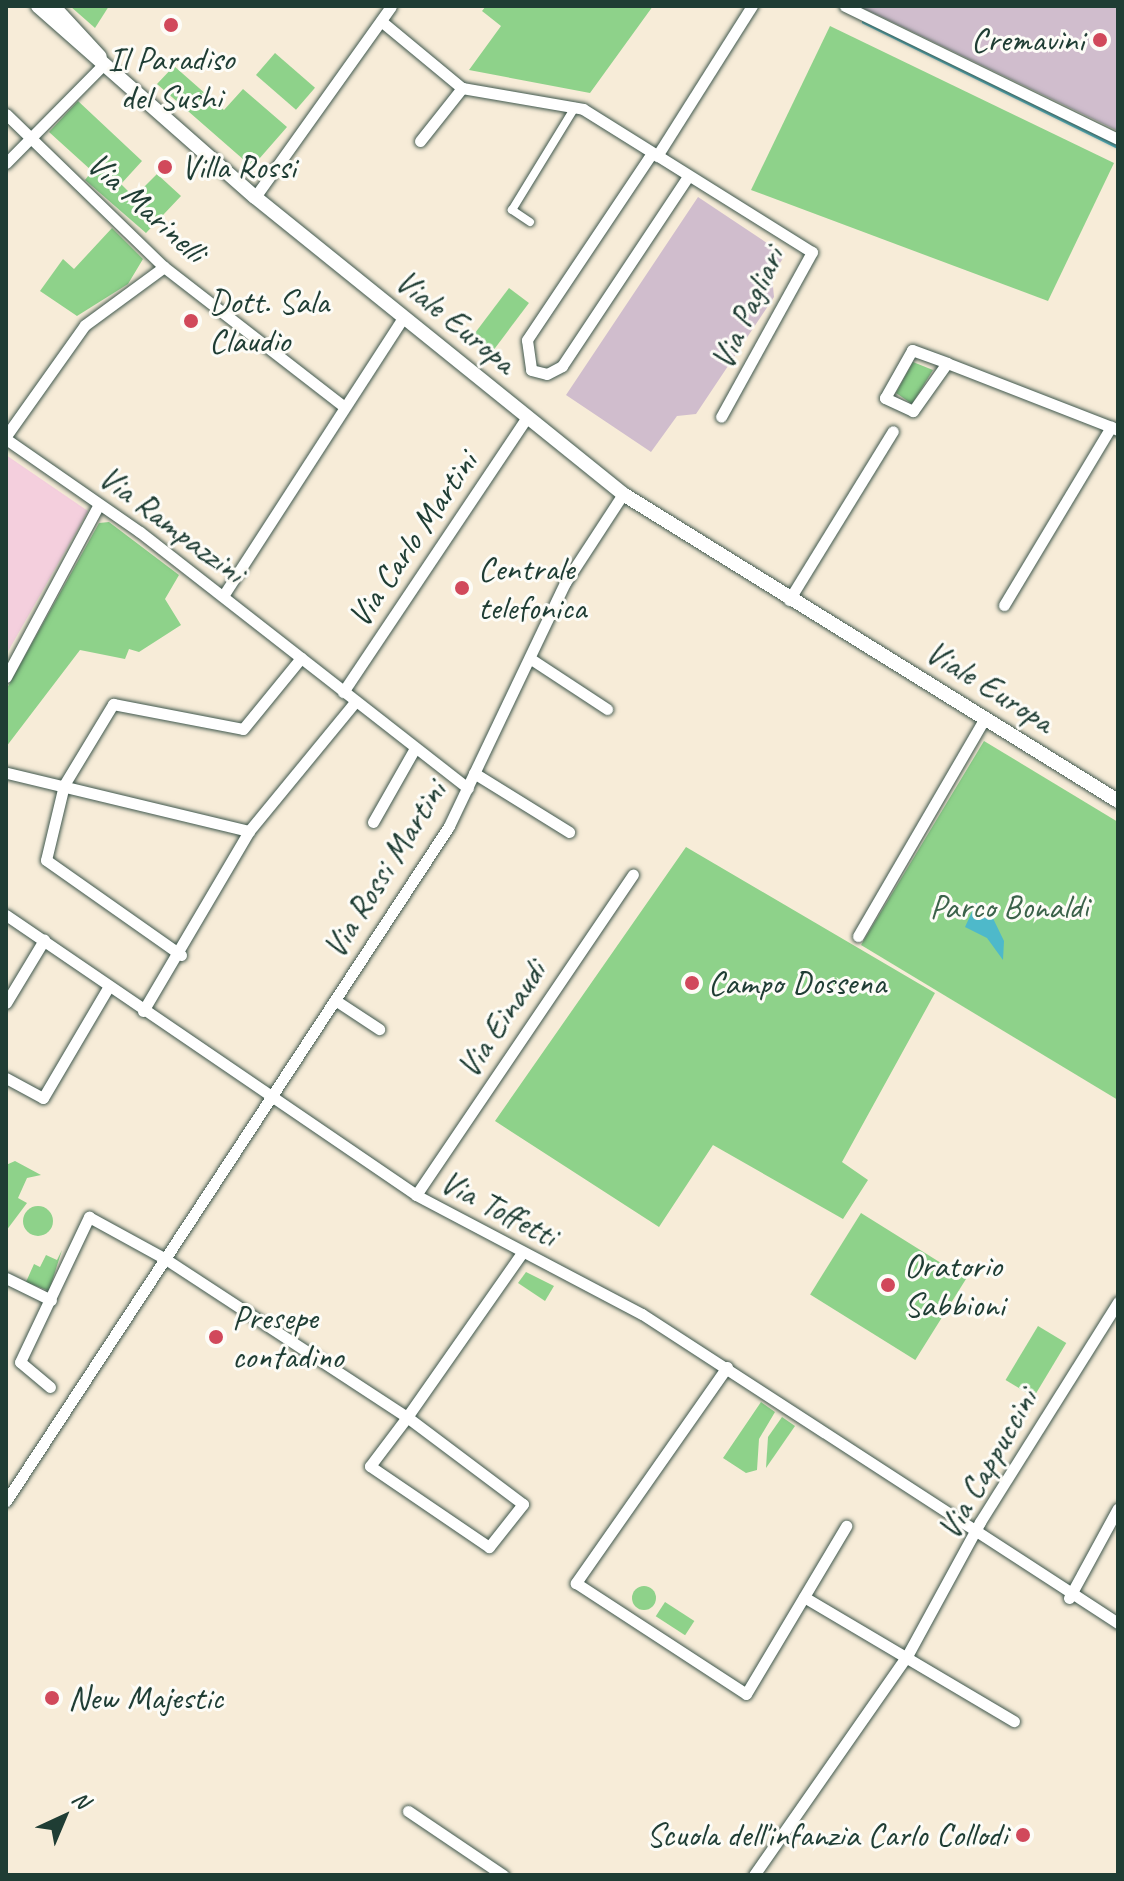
<!DOCTYPE html>
<html>
<head>
<meta charset="utf-8">
<style>
	body { margin:0 }
	#map { position:relative; width:1124px; height:1881px; overflow:hidden; background:#f7ecd8; font-family:Caveat,sans-serif }
	div>[style] { position:absolute }
	.built>* { inset:0; background:#f4cfdd }
	.industrial>* { inset:0; background:#d0bdcd }
	.green>* { inset:0; background:#8ed28a; transform-origin:0 0 }
	.round { border-radius:50% }
	.water>* { inset:0; background:#4eb9ca }
	.stream>* { height:4px; margin:-2px; padding:0 2px; transform-origin:2px; border-radius:2px; background:#4eb9ca }
	.roads { filter:drop-shadow(0 0 2px #3f574d) drop-shadow(0 0 2px #3f574d) }
	.pedestrian>* { height:8px; margin:-4px; padding:0 4px; transform-origin:4px; border-radius:4px; background:#fff }
	.minor>* { height:11px; margin:-5.5px; padding:0 5.5px; transform-origin:5.5px; border-radius:5.5px; background:#fff }
	.tertiary>* { height:14px; margin:-7px; padding:0 7px; transform-origin:7px; border-radius:7px; background:#fff }
	.dots>* { width:22px; height:22px; translate:-50% -50%; box-sizing:border-box; border:4px solid #fdfcf7; border-radius:50% }
	span { translate:-50% -50%; white-space:nowrap; text-align:center; line-height:1.15; -webkit-text-stroke:6px #fdfcf7; paint-order:stroke }
	.poi-label { font-size:34px; color:#1f3d34 }
	.right { translate:-100% -50%; text-align:right }
	.left { translate:0 -50%; text-align:left }
	.street-label { font-size:34px; color:#1f3d34 }
	.park-label { font-size:34px; color:#3b624a }
	.frame { position:absolute; inset:0; border:8px solid #1f3d34; pointer-events:none }
	.north { position:absolute; left:24px; top:1777px; width:80px; height:80px; -webkit-text-stroke:6px #fdfcf7; paint-order:stroke; rotate:44deg; font-size:22px; font-weight:700; line-height:32px; text-align:center; color:#1f3d34 }
	.north::after { content:''; display:block; margin:auto; width:28px; height:36px; background:#1f3d34; clip-path:polygon(50% 0,100% 100%,50% 72%,0 100%) }
</style>
</head>
<body>
<div id="map">
	<div class="built">
		<i style="clip-path:polygon(6px 455px,88px 511px,6px 655px)"></i>
	</div>
	<div class="industrial">
		<i style="clip-path:polygon(858px 6px,1118px 6px,1118px 131px,882px 17px)"></i>
		<i style="clip-path:polygon(698px 197px,785px 255px,772px 276px,774px 297px,696px 414px,677px 416px,651px 452px,566px 395px)"></i>
	</div>
	<div class="green">
		<i style="clip-path:polygon(70px 6px,109px 6px,95px 28px)"></i>
		<i style="clip-path:polygon(486px 6px,653px 6px,590px 93px,469px 70px,501px 26px,482px 11px)"></i>
		<i style="clip-path:polygon(830px 26px,1114px 163px,1048px 301px,751px 190px)"></i>
		<i style="left:275px;top:53px;width:53px;height:29px;rotate:41deg"></i>
		<i style="clip-path:polygon(174px 66px,224px 110px,243px 89px,287px 127px,252px 167px,157px 84px)"></i>
		<i style="clip-path:polygon(78px 101px,142px 161px,121px 184px,134px 197px,157px 174px,181px 196px,146px 233px,85px 180px,92px 171px,49px 132px)"></i>
		<i style="clip-path:polygon(112px 228px,143px 259px,128px 284px,77px 316px,40px 291px,63px 259px,74px 269px)"></i>
		<i style="left:509px;top:288px;width:25px;height:64px;rotate:37deg"></i>
		<i style="clip-path:polygon(913px 362px,933px 370px,912px 404px,896px 393px)"></i>
		<i style="clip-path:polygon(109px 522px,179px 575px,165px 599px,181px 625px,139px 652px,129px 649px,125px 659px,80px 650px,6px 747px,6px 690px,99px 523px)"></i>
		<i style="clip-path:polygon(984px 741px,1118px 822px,1118px 1100px,861px 945px)"></i>
		<i style="clip-path:polygon(686px 847px,935px 993px,842px 1162px,868px 1180px,843px 1219px,713px 1145px,659px 1227px,495px 1121px)"></i>
		<i style="clip-path:polygon(15px 1161px,41px 1175px,27px 1178px,18px 1198px,27px 1203px,6px 1231px,6px 1165px)"></i>
		<i class="round" style="left:23px;top:1206px;width:30px;height:30px"></i>
		<i style="left:861px;top:1213px;width:124px;height:96px;rotate:32deg"></i>
		<i style="clip-path:polygon(62px 1250px,49px 1291px,26px 1282px,34px 1264px,40px 1267px,46px 1255px,57px 1260px)"></i>
		<i style="clip-path:polygon(526px 1272px,554px 1286px,545px 1301px,518px 1283px)"></i>
		<i style="left:1038px;top:1326px;width:33px;height:63px;rotate:31deg"></i>
		<i style="clip-path:polygon(761px 1402px,775px 1412px,759px 1439px,757px 1470px,746px 1473px,723px 1458px)"></i>
		<i style="clip-path:polygon(782px 1417px,795px 1426px,766px 1468px,768px 1437px)"></i>
		<i class="round" style="left:632px;top:1586px;width:24px;height:24px"></i>
		<i style="left:665px;top:1602px;width:35px;height:17px;rotate:33deg"></i>
	</div>
	<div class="water">
		<i style="clip-path:polygon(976px 903px,989px 910px,1004px 941px,1003px 960px,987px 938px,965px 927px)"></i>
	</div>
	<div class="stream">
		<i style="left:864px;top:22px;width:283px;rotate:26.2deg"></i>
	</div>
	<div class="roads">
		<div class="pedestrian">
			<i style="left:530px;top:222px;width:22px;rotate:-146deg"></i>
			<i style="left:512px;top:210px;width:121px;rotate:-58.5deg"></i>
		</div>
		<div class="minor">
			<i style="left:845px;top:6px;width:304px;rotate:26deg"></i>
			<i style="left:381px;top:21px;width:105px;rotate:39.6deg"></i>
			<i style="left:462px;top:88px;width:123px;rotate:9.8deg"></i>
			<i style="left:583px;top:109px;width:270px;rotate:32deg"></i>
			<i style="left:812px;top:252px;width:188px;rotate:118.9deg"></i>
			<i style="left:6px;top:114px;width:220px;rotate:44.1deg"></i>
			<i style="left:164px;top:267px;width:225px;rotate:37.8deg"></i>
			<i style="left:420px;top:141px;width:68px;rotate:-51.6deg"></i>
			<i style="left:652px;top:153px;width:225px;rotate:123.8deg"></i>
			<i style="left:527px;top:340px;width:30px;rotate:82deg"></i>
			<i style="left:531px;top:370px;width:16px;rotate:14deg"></i>
			<i style="left:547px;top:374px;width:17px;rotate:-28deg"></i>
			<i style="left:562px;top:366px;width:228px;rotate:-56.4deg"></i>
			<i style="left:657px;top:156px;width:178px;rotate:-57.7deg"></i>
			<i style="left:6px;top:163px;width:139px;rotate:-45.3deg"></i>
			<i style="left:255px;top:197px;width:234px;rotate:-54.5deg"></i>
			<i style="left:947px;top:363px;width:59px;rotate:125.3deg"></i>
			<i style="left:913px;top:411px;width:31px;rotate:-155deg"></i>
			<i style="left:885px;top:398px;width:55px;rotate:-60.6deg"></i>
			<i style="left:912px;top:350px;width:37px;rotate:20deg"></i>
			<i style="left:947px;top:363px;width:176px;rotate:21.3deg"></i>
			<i style="left:1111px;top:427px;width:8px;rotate:23deg"></i>
			<i style="left:6px;top:436px;width:136px;rotate:-54.6deg"></i>
			<i style="left:85px;top:325px;width:98px;rotate:-36.3deg"></i>
			<i style="left:6px;top:439px;width:163px;rotate:34.8deg"></i>
			<i style="left:140px;top:532px;width:416px;rotate:38deg"></i>
			<i style="left:223px;top:596px;width:331px;rotate:-57.1deg"></i>
			<i style="left:789px;top:600px;width:198px;rotate:-58.4deg"></i>
			<i style="left:1004px;top:605px;width:208px;rotate:-59deg"></i>
			<i style="left:531px;top:659px;width:91px;rotate:33.3deg"></i>
			<i style="left:6px;top:677px;width:196px;rotate:-61.7deg"></i>
			<i style="left:343px;top:692px;width:331px;rotate:-56.2deg"></i>
			<i style="left:7px;top:773px;width:249px;rotate:13.5deg"></i>
			<i style="left:474px;top:773px;width:112px;rotate:31.8deg"></i>
			<i style="left:373px;top:822px;width:85px;rotate:-60.4deg"></i>
			<i style="left:6px;top:915px;width:496px;rotate:34.3deg"></i>
			<i style="left:416px;top:1195px;width:255px;rotate:27.8deg"></i>
			<i style="left:642px;top:1314px;width:568px;rotate:32.99deg"></i>
			<i style="left:858px;top:936px;width:252px;rotate:-59.8deg"></i>
			<i style="left:181px;top:955px;width:165px;rotate:-144.9deg"></i>
			<i style="left:46px;top:860px;width:77px;rotate:-76.5deg"></i>
			<i style="left:64px;top:785px;width:95px;rotate:-58.8deg"></i>
			<i style="left:113px;top:704px;width:132px;rotate:10.9deg"></i>
			<i style="left:243px;top:729px;width:92px;rotate:-50.8deg"></i>
			<i style="left:335px;top:1000px;width:53px;rotate:33.4deg"></i>
			<i style="left:6px;top:1003px;width:74px;rotate:-58.9deg"></i>
			<i style="left:143px;top:1011px;width:209px;rotate:-59.5deg"></i>
			<i style="left:249px;top:831px;width:167px;rotate:-50.6deg"></i>
			<i style="left:6px;top:1078px;width:42px;rotate:28.4deg"></i>
			<i style="left:43px;top:1098px;width:130px;rotate:-59.5deg"></i>
			<i style="left:416px;top:1195px;width:387px;rotate:-55.9deg"></i>
			<i style="left:6px;top:1278px;width:50px;rotate:26.1deg"></i>
			<i style="left:727px;top:1367px;width:264px;rotate:125deg"></i>
			<i style="left:576px;top:1583px;width:203px;rotate:33.1deg"></i>
			<i style="left:746px;top:1694px;width:196px;rotate:-59.2deg"></i>
			<i style="left:50px;top:1387px;width:39px;rotate:-140deg"></i>
			<i style="left:20px;top:1362px;width:161px;rotate:-64.6deg"></i>
			<i style="left:89px;top:1217px;width:85px;rotate:28.7deg"></i>
			<i style="left:164px;top:1258px;width:290px;rotate:33.2deg"></i>
			<i style="left:407px;top:1417px;width:145px;rotate:36.9deg"></i>
			<i style="left:523px;top:1504px;width:55px;rotate:128.3deg"></i>
			<i style="left:489px;top:1547px;width:144px;rotate:-145.8deg"></i>
			<i style="left:370px;top:1466px;width:61px;rotate:-52.9deg"></i>
			<i style="left:407px;top:1417px;width:199px;rotate:-55deg"></i>
			<i style="left:6px;top:1501px;width:807px;rotate:-56.72deg"></i>
			<i style="left:449px;top:826px;width:269px;rotate:-64.5deg"></i>
			<i style="left:565px;top:583px;width:106px;rotate:-56.9deg"></i>
			<i style="left:804px;top:1597px;width:244px;rotate:30.6deg"></i>
			<i style="left:1069px;top:1598px;width:102px;rotate:-61.4deg"></i>
			<i style="left:408px;top:1811px;width:115px;rotate:34deg"></i>
			<i style="left:754px;top:1875px;width:267px;rotate:-55.1deg"></i>
			<i style="left:907px;top:1656px;width:153px;rotate:-61.4deg"></i>
			<i style="left:980px;top:1522px;width:260px;rotate:-57.9deg"></i>
		</div>
		<div class="tertiary">
			<i style="left:38px;top:6px;width:289px;rotate:41.4deg"></i>
			<i style="left:255px;top:197px;width:473px;rotate:38.9deg"></i>
			<i style="left:623px;top:494px;width:582px;rotate:31.81deg"></i>
			<i style="left:53px;top:6px;width:69px;rotate:47.3deg"></i>
		</div>
	</div>
	<div class="dots">
		<i style="left:171px;top:25px;background:#d1495b"></i>
		<i style="left:1100px;top:40px;background:#d1495b"></i>
		<i style="left:165px;top:167px;background:#d1495b"></i>
		<i style="left:191px;top:321px;background:#d1495b"></i>
		<i style="left:462px;top:588px;background:#d1495b"></i>
		<i style="left:692px;top:983px;background:#d1495b"></i>
		<i style="left:888px;top:1285px;background:#d1495b"></i>
		<i style="left:216px;top:1337px;background:#d1495b"></i>
		<i style="left:52px;top:1698px;background:#d1495b"></i>
		<i style="left:1023px;top:1835px;background:#d1495b"></i>
	</div>
	<div class="poi-label">
		<span class="right" style="left:1084px;top:40px">Cremavini</span>
		<span style="left:171px;top:78px">Il Paradiso<br>del Sushi</span>
		<span class="left" style="left:181px;top:167px">Villa Rossi</span>
		<span class="left" style="left:209px;top:321px">Dott. Sala<br>Claudio</span>
		<span class="left" style="left:478px;top:588px">Centrale<br>telefonica</span>
		<span class="left" style="left:708px;top:983px">Campo Dossena</span>
		<span class="left" style="left:904px;top:1285px">Oratorio<br>Sabbioni</span>
		<span class="left" style="left:232px;top:1337px">Presepe<br>contadino</span>
		<span class="left" style="left:68px;top:1698px">New Majestic</span>
		<span class="right" style="left:1007px;top:1835px">Scuola dell'infanzia Carlo Collodi</span>
	</div>
	<div class="street-label">
		<span style="left:147px;top:207px;rotate:42deg">Via Marinelli</span>
		<span style="left:747px;top:308px;rotate:-65deg">Via Pagliari</span>
		<span style="left:456px;top:321px;rotate:39deg">Viale Europa</span>
		<span style="left:172px;top:524px;rotate:37deg">Via Rampazzini</span>
		<span style="left:412px;top:539px;rotate:-56deg">Via Carlo Martini</span>
		<span style="left:990px;top:686px;rotate:32deg">Viale Europa</span>
		<span style="left:384px;top:869px;rotate:-58deg">Via Rossi Martini</span>
		<span style="left:501px;top:1019px;rotate:-56deg">Via Einaudi</span>
		<span style="left:499px;top:1208px;rotate:28deg">Via Toffetti</span>
		<span style="left:987px;top:1464px;rotate:-60deg">Via Cappuccini</span>
	</div>
	<div class="park-label">
		<span style="left:1009px;top:907px">Parco Bonaldi</span>
	</div>
	<div class="frame"></div>
	<div class="north">N</div>
</div>
</body>
</html>
